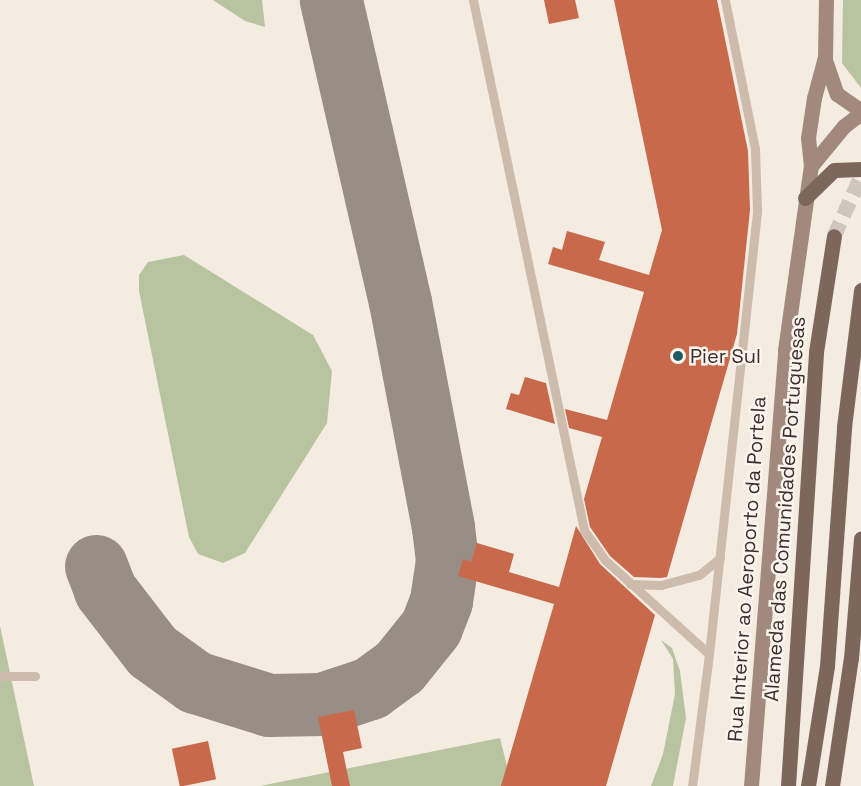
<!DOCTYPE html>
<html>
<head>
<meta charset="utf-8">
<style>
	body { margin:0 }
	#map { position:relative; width:861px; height:786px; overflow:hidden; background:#f4ebe1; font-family:"Space Grotesk",sans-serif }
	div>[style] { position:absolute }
	.green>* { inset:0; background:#b8c4a0 }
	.taxiway>* { height:63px; margin:-31.5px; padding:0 31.5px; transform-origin:31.5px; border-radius:31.5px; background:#988e86 }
	.building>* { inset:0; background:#c8694b; transform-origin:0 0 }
	.primary-tunnel>* { height:15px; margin-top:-7.5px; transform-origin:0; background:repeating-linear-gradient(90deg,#cfc6bd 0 15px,transparent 0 23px) }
	.lane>* { height:9px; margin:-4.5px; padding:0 4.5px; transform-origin:4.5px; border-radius:4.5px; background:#cdbbac }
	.secondary>* { height:15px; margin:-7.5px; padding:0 7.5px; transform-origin:7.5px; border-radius:7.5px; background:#a18a7d }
	.primary>* { height:15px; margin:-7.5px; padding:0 7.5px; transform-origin:7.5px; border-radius:7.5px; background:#7d675c }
	.dots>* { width:16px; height:16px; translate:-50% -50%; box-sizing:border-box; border:3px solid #fbf5ee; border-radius:50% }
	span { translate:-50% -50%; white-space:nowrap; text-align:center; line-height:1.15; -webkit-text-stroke:5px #fbf5ee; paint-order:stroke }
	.poi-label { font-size:20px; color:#3b302b }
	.left { translate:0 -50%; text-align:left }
	.street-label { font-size:20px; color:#3b302b }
</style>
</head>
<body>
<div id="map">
	<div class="green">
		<i style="clip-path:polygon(213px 0,262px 0,265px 27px,245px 21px)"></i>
		<i style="clip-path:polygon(843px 0,861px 0,861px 88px,842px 63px)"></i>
		<i style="clip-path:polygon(184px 255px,313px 335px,332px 371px,327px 423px,245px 553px,223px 563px,198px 554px,189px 537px,139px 291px,139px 275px,148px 262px)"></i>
		<i style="clip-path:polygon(0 626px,34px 786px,0 786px)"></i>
		<i style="clip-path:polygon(661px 640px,672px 648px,680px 671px,686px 718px,673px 786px,651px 786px,663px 754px,675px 694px,673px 659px)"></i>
		<i style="clip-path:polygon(500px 738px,509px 774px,529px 786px,260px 786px)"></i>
	</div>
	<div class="taxiway">
		<i style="left:96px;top:566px;width:26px;rotate:69deg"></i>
		<i style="left:105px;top:590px;width:77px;rotate:52.4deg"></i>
		<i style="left:152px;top:651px;width:53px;rotate:35.8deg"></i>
		<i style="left:195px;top:682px;width:77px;rotate:17.3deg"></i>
		<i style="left:269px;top:705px;width:53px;rotate:-1.1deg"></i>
		<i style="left:322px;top:704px;width:51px;rotate:-18.4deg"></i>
		<i style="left:370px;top:688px;width:36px;rotate:-36deg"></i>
		<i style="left:399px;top:667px;width:51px;rotate:-51.3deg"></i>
		<i style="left:431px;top:627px;width:28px;rotate:-69deg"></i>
		<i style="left:441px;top:601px;width:41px;rotate:-81.7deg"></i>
		<i style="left:447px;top:560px;width:33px;rotate:-97deg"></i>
		<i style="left:443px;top:527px;width:229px;rotate:-100.8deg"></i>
		<i style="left:400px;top:302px;width:310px;rotate:-102.9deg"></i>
	</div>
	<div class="building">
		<i style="clip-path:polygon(544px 0,575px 0,579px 18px,549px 24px)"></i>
		<i style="clip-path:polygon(614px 0,717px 0,748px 151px,750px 210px,737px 334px,667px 577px,660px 578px,634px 577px,610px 556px,590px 527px,584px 499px,602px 437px,569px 428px,565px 409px,607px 420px,644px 292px,548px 264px,553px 247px,562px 250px,567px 231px,605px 242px,599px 260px,649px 275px,662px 230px)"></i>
		<i style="clip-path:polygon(525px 377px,546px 383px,555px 424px,506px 409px,511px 393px,519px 395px)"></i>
		<i style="clip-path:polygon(576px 526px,600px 564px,655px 615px,606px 786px,501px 786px,554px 604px,458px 576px,463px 559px,471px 562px,477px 543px,514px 554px,509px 572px,559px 587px)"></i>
		<i style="clip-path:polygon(354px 710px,362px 748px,343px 752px,350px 786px,332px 786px,318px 717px)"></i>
		<i style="left:208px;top:741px;width:39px;height:37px;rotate:78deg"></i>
	</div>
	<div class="primary-tunnel">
		<i style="left:834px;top:236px;width:66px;rotate:-65.8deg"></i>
	</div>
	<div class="lane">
		<i style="left:473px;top:0;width:541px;rotate:78.17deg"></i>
		<i style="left:584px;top:530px;width:37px;rotate:55deg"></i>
		<i style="left:605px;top:560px;width:140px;rotate:42.1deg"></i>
		<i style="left:709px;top:654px;width:133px;rotate:97.3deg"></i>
		<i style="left:630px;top:584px;width:31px;rotate:2deg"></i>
		<i style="left:661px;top:585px;width:39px;rotate:-15deg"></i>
		<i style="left:699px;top:575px;width:27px;rotate:-39deg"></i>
		<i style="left:709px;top:654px;width:447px;rotate:-83.8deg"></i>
		<i style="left:757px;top:210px;width:61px;rotate:-91.9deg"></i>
		<i style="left:755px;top:149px;width:152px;rotate:-101.4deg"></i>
		<i style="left:0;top:676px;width:35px"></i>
	</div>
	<div class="secondary">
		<i style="left:825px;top:60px;width:36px;rotate:71deg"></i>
		<i style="left:837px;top:94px;width:29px;rotate:35deg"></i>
		<i style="left:811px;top:166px;width:52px;rotate:-50.5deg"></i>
		<i style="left:844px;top:126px;width:21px;rotate:-37deg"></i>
		<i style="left:751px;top:786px;width:437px;rotate:-85.5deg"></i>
		<i style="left:785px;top:350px;width:186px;rotate:-82deg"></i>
		<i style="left:811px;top:166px;width:28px;rotate:-96deg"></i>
		<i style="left:808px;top:138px;width:40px;rotate:-81.5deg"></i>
		<i style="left:814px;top:98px;width:42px;rotate:-75deg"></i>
		<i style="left:825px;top:57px;width:57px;rotate:-89deg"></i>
	</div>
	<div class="primary">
		<i style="left:805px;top:198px;width:40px;rotate:-44deg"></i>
		<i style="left:834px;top:170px;width:27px;rotate:-2deg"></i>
		<i style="left:788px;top:786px;width:435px;rotate:-86.3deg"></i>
		<i style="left:816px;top:352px;width:117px;rotate:-81.2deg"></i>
		<i style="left:808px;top:786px;width:121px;rotate:-81deg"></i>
		<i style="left:827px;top:666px;width:240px;rotate:-85.9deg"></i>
		<i style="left:844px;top:427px;width:138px;rotate:-82.9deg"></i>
		<i style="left:832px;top:786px;width:129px;rotate:-81.6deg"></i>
		<i style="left:851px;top:658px;width:120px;rotate:-85.2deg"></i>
	</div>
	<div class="dots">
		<i style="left:678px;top:356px;background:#1f5a5e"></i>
	</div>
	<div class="poi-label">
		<span class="left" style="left:690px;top:356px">Pier Sul</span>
	</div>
	<div class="street-label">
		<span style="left:785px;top:509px;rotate:-86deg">Alameda das Comunidades Portuguesas</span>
		<span style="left:747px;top:569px;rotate:-86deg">Rua Interior ao Aeroporto da Portela</span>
	</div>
</div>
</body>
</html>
